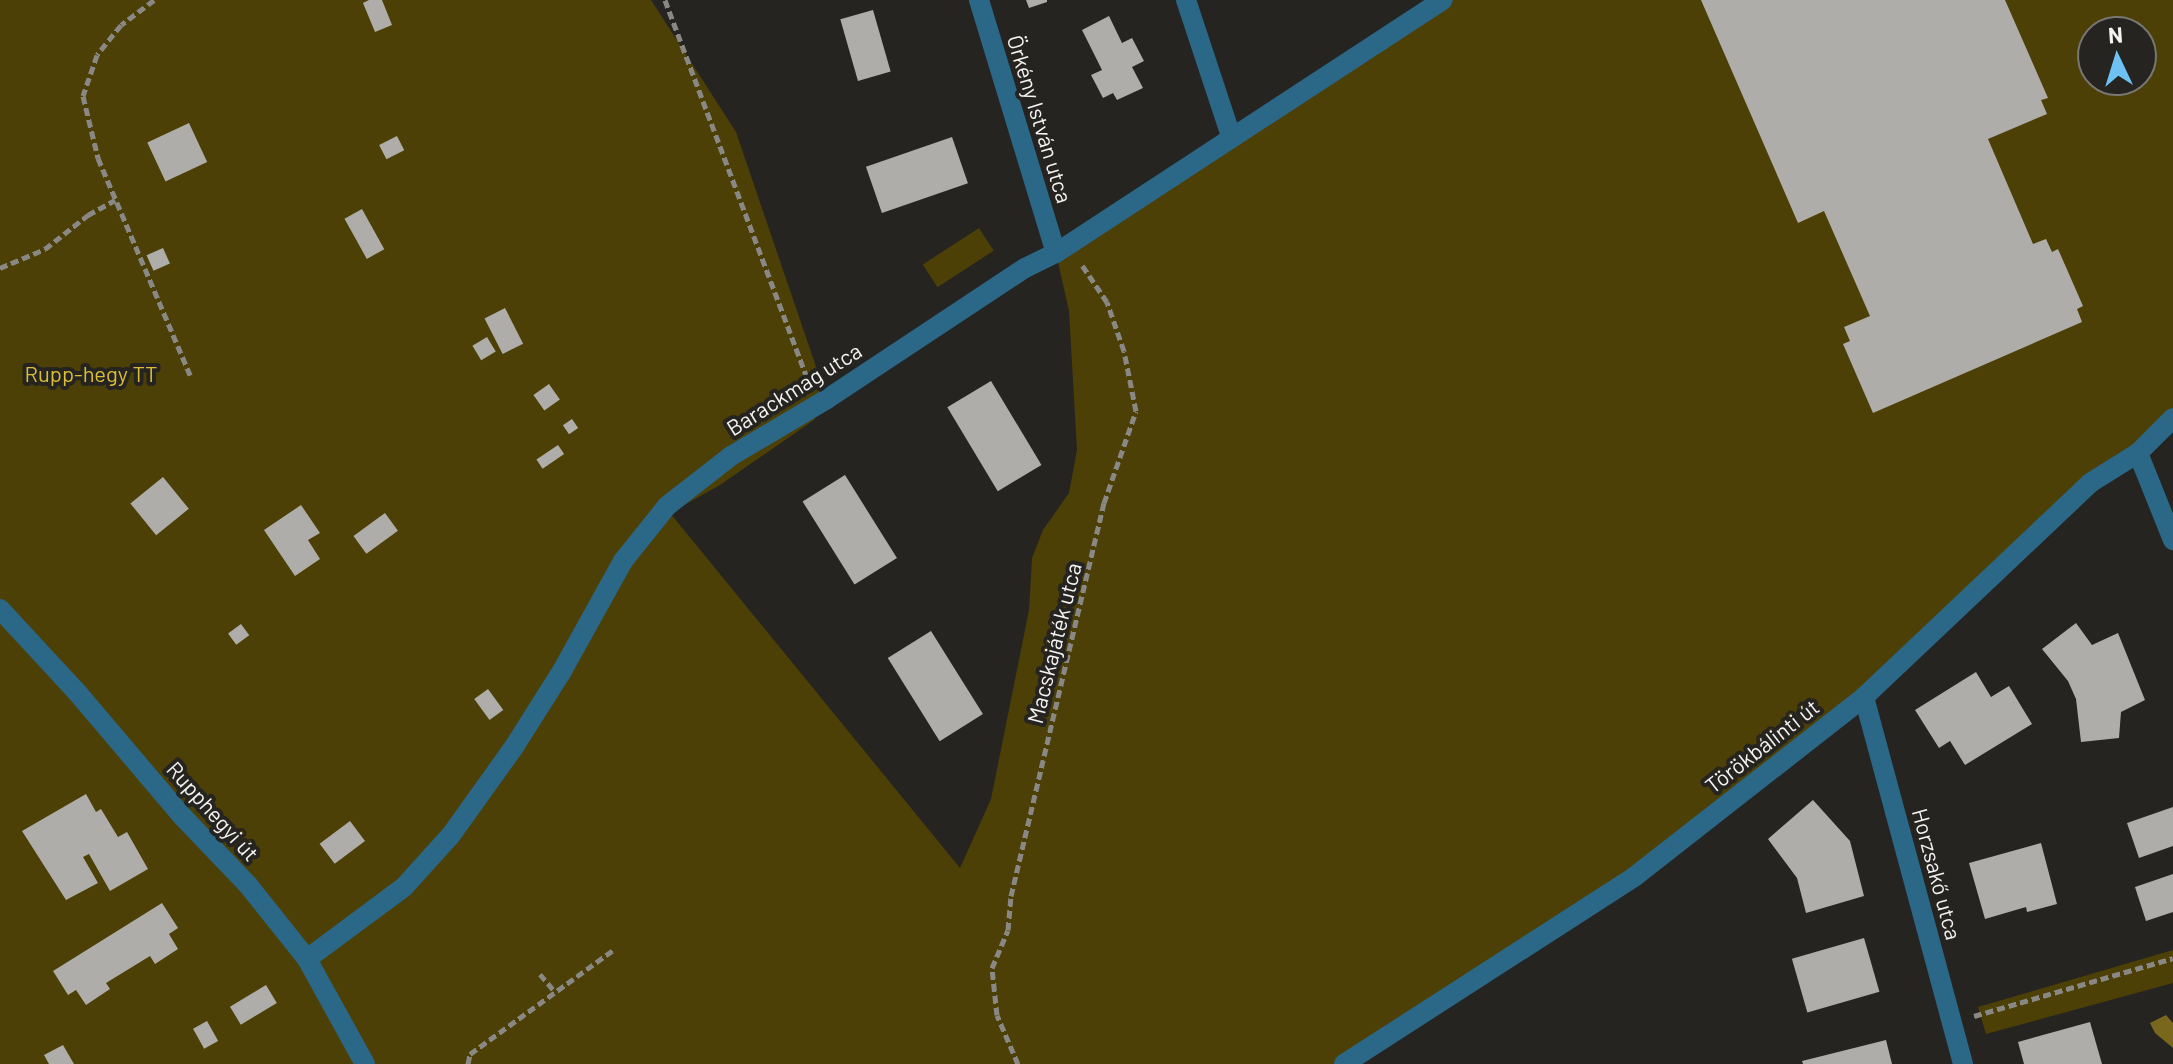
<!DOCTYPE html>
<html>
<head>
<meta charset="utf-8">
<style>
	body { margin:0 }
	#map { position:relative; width:2173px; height:1064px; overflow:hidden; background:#252420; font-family:Barlow,sans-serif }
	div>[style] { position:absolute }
	.green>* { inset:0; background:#4c4007; transform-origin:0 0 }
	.water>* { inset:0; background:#78671c }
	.building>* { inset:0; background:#aeada9; transform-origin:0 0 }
	.path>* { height:5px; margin-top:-2.5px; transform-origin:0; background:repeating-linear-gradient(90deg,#898885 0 8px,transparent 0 12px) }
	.minor>* { height:20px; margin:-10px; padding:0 10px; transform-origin:10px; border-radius:10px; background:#2b6787 }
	span { translate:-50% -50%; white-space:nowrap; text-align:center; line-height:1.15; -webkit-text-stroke:8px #252420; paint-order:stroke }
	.street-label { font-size:22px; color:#f5f4f2 }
	.park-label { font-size:22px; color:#dbbd38 }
	.north { position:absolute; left:2077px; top:16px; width:80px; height:80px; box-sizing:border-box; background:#252420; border:2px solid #787774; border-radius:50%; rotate:356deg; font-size:22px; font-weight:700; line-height:32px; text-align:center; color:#f5f4f2 }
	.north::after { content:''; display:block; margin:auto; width:28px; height:36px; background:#6dc2f3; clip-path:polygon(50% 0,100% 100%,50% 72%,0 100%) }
</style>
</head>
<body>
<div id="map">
	<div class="green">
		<i style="clip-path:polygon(evenodd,0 0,651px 0,736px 132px,827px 399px,814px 420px,720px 485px,670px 513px,960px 868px,991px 799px,1029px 610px,1032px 558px,1043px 530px,1069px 493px,1077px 450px,1069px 311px,1056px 253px,1443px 0,2173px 0,2173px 418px,1964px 601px,1634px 877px,1344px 1064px,0 1064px,0 0,2093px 32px,2141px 32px,2141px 80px,2093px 80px,2093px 32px)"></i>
		<i style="left:979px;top:228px;width:27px;height:67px;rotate:57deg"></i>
		<i style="clip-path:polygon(2173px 950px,2173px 983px,1986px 1034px,1978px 1007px)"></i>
	</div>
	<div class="water">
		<i style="clip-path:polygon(2166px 1015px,2173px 1023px,2173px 1048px,2155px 1033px,2150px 1023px)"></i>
	</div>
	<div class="building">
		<i style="clip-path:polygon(369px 0,382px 0,392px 25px,375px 32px,363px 3px)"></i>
		<i style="clip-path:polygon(1026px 0,1047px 0,1047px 2px,1029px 8px)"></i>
		<i style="clip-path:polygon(1701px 0,2005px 0,2048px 98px,2041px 100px,2047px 114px,1988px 139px,2033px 244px,2046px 239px,2052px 252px,2058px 249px,2083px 306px,2077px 309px,2082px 322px,1873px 413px,1843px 344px,1850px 341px,1844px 327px,1870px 316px,1824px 211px,1798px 223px)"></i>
		<i style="left:873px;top:10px;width:64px;height:34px;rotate:74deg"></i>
		<i style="clip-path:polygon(1109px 16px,1122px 43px,1132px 38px,1144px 61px,1132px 67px,1143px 88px,1117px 100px,1113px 93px,1103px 98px,1091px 75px,1102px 70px,1082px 30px)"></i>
		<i style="left:189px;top:123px;width:43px;height:46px;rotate:65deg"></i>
		<i style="left:397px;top:136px;width:16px;height:20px;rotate:63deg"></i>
		<i style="left:952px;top:137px;width:49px;height:91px;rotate:71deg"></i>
		<i style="left:362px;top:209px;width:46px;height:20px;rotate:61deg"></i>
		<i style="left:163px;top:248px;width:17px;height:18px;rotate:66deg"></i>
		<i style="left:505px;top:308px;width:40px;height:23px;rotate:63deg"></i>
		<i style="left:487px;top:337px;width:17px;height:17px;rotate:59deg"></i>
		<i style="left:991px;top:381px;width:98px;height:51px;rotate:59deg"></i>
		<i style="left:549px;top:384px;width:19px;height:19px;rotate:55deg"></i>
		<i style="left:572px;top:419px;width:11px;height:11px;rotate:56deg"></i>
		<i style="left:558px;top:445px;width:11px;height:26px;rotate:56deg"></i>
		<i style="left:845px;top:475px;width:98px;height:50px;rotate:58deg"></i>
		<i style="left:163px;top:477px;width:41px;height:42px;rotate:51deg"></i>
		<i style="clip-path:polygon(301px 505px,320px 533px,308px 540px,320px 559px,295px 576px,264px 530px)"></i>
		<i style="left:385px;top:513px;width:22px;height:39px;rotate:54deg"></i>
		<i style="clip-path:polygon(2076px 623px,2092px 645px,2118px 633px,2145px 700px,2121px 712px,2119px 738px,2081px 742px,2076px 699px,2068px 681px,2042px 649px)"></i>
		<i style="left:241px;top:624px;width:14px;height:16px;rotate:54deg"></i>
		<i style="left:931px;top:631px;width:98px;height:51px;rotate:58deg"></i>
		<i style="clip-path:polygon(1976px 672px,1991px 697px,2009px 686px,2032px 724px,1965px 765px,1950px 741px,1939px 748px,1915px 710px)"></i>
		<i style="left:488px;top:689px;width:26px;height:17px;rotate:54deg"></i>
		<i style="clip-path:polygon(86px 794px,96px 812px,101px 809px,118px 837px,127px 832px,148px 869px,110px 891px,89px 854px,83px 857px,98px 883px,66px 900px,22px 831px)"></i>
		<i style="clip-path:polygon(1813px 800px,1850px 841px,1864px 896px,1806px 913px,1797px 878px,1768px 839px)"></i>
		<i style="clip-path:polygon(2173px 807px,2173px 846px,2139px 858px,2127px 823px)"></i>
		<i style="left:350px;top:821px;width:25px;height:38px;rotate:53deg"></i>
		<i style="clip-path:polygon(2041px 843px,2057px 904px,2027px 912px,2026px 907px,1985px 919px,1969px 863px)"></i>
		<i style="clip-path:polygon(2173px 874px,2173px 912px,2146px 921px,2135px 887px)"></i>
		<i style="clip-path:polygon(162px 903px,178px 928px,169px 934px,178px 949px,155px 964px,150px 956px,106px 983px,110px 989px,86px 1005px,76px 990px,68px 995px,53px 971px)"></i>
		<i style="left:1864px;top:938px;width:56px;height:75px;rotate:74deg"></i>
		<i style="left:266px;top:985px;width:21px;height:42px;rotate:59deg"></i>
		<i style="left:207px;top:1021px;width:23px;height:16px;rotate:61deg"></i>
		<i style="clip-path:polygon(2090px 1022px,2102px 1064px,2024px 1064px,2018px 1042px)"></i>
		<i style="clip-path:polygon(1886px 1040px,1892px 1064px,1803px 1064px,1802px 1061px)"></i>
		<i style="clip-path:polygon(63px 1045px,74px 1064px,49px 1064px,44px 1055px)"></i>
	</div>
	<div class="path">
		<i style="left:154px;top:0;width:41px;rotate:142.9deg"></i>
		<i style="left:121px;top:25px;width:38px;rotate:129deg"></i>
		<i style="left:97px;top:55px;width:43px;rotate:108.9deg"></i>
		<i style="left:83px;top:96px;width:64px;rotate:76.4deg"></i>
		<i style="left:98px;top:158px;width:236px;rotate:67deg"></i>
		<i style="left:665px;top:0;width:407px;rotate:69.4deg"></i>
		<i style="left:0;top:268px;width:49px;rotate:-22.9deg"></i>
		<i style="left:45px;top:249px;width:55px;rotate:-38.3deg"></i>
		<i style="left:88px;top:215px;width:31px;rotate:-29deg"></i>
		<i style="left:540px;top:974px;width:23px;rotate:50deg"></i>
		<i style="left:1974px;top:1016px;width:207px;rotate:-16.2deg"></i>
		<i style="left:468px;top:1064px;width:10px;rotate:-79deg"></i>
		<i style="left:470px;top:1054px;width:177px;rotate:-36deg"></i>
		<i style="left:1018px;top:1064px;width:53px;rotate:-113.2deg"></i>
		<i style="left:997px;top:1015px;width:47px;rotate:-96.1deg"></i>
		<i style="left:992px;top:968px;width:41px;rotate:-67.2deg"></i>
		<i style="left:1008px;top:930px;width:34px;rotate:-85deg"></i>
		<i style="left:1011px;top:896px;width:404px;rotate:-76.7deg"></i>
		<i style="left:1104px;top:503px;width:97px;rotate:-70.8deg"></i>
		<i style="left:1136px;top:411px;width:61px;rotate:-101.3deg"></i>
		<i style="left:1124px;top:351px;width:52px;rotate:-109.1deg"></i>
		<i style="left:1107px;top:302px;width:45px;rotate:-124deg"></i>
	</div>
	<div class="minor">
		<i style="left:979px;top:0;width:264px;rotate:73.1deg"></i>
		<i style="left:1186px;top:0;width:143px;rotate:71.7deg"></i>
		<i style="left:2138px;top:453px;width:94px;rotate:68.1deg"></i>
		<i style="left:0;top:609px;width:112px;rotate:47.2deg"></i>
		<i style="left:76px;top:691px;width:165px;rotate:49.7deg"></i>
		<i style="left:183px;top:817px;width:94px;rotate:46.3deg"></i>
		<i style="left:248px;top:885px;width:95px;rotate:51.4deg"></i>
		<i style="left:307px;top:959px;width:120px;rotate:61.1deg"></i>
		<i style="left:1864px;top:697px;width:380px;rotate:74.9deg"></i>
		<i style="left:307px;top:959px;width:121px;rotate:-36.6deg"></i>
		<i style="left:404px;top:887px;width:70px;rotate:-47.9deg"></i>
		<i style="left:451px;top:835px;width:108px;rotate:-54.4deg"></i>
		<i style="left:514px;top:747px;width:90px;rotate:-57.7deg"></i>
		<i style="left:562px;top:671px;width:126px;rotate:-61deg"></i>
		<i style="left:623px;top:561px;width:70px;rotate:-51.3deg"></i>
		<i style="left:667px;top:506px;width:81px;rotate:-38deg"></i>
		<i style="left:731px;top:456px;width:112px;rotate:-30.7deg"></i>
		<i style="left:827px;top:399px;width:237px;rotate:-33.5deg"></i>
		<i style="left:1025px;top:268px;width:34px;rotate:-26deg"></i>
		<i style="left:1056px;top:253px;width:462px;rotate:-33.2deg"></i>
		<i style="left:1344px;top:1064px;width:345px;rotate:-32.8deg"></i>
		<i style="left:1634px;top:877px;width:292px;rotate:-38deg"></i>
		<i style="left:1864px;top:697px;width:311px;rotate:-43.4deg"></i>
		<i style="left:2090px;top:483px;width:57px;rotate:-32deg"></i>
		<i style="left:2138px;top:453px;width:49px;rotate:-45deg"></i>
	</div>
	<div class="street-label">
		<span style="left:1040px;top:119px;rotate:73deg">Örkény István utca</span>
		<span style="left:794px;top:389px;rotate:-32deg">Barackmag utca</span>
		<span style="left:1054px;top:643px;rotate:-76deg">Macskajáték utca</span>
		<span style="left:1762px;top:746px;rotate:-38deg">Törökbálinti út</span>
		<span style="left:213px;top:811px;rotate:48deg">Rupphegyi út</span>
		<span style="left:1937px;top:874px;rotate:75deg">Horzsakő utca</span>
	</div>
	<div class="park-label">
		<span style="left:91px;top:374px">Rupp-hegy TT</span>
	</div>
	<div class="north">N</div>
</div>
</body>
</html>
